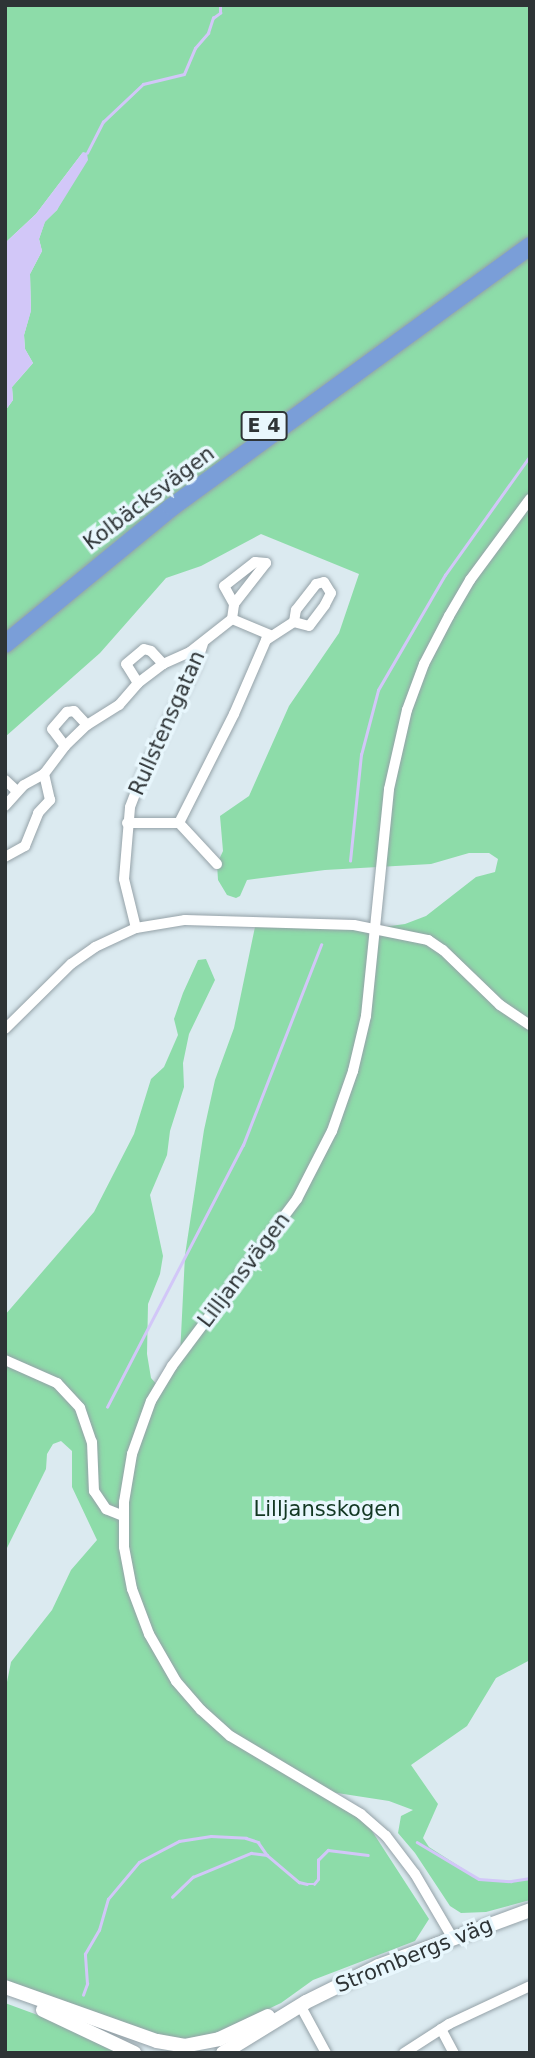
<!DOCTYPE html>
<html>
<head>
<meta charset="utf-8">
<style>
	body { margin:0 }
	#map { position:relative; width:535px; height:2058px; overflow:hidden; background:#dbeaf0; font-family:"DejaVu Sans",sans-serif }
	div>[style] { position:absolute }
	.green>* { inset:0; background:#8ddca9 }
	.water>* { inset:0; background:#d2c7f8 }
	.stream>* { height:2.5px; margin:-1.25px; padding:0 1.25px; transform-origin:1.25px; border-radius:1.25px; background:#d2c7f8 }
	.roads { filter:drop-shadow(0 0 2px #95a2a8) drop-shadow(0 0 2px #95a2a8) }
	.street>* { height:10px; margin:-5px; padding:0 5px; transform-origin:5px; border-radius:5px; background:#fff }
	.secondary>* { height:14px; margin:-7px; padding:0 7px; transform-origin:7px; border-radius:7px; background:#fff }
	.highway>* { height:18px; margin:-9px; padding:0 9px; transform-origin:9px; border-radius:9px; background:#7a9ed8 }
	span { translate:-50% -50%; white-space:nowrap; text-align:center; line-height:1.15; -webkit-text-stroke:7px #e8f7fd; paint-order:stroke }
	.shield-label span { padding:2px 5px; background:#e8f7fd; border:2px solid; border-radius:5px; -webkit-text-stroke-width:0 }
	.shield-label { font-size:19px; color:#2e3436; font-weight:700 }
	.street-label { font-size:21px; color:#2e3436 }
	.park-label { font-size:21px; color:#123722 }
	.frame { position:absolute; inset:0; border:7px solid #2e3436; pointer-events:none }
</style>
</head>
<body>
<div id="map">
	<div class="green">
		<i style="clip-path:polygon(5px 5px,530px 5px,530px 1660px,496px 1678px,467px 1726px,411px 1765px,438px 1804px,423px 1838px,429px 1847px,479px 1879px,511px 1881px,530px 1878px,530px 1900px,486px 1912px,461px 1913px,450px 1906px,415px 1853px,398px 1833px,401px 1816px,413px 1810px,389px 1801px,324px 1791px,361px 1814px,429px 1919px,415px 1941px,313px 1980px,281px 2003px,218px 2033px,174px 2041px,5px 1982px,5px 1692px,11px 1662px,52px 1610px,71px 1570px,97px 1540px,72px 1487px,72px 1451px,61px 1441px,53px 1444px,47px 1454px,46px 1469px,5px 1552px,5px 1315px,94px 1212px,134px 1134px,151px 1079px,164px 1067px,178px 1035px,174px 1019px,183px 993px,198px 960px,206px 959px,215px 980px,189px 1034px,183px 1063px,184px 1087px,170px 1131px,167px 1155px,150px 1195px,163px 1256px,160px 1274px,148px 1304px,147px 1354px,151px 1378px,159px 1387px,180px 1356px,185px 1255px,204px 1130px,215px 1080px,234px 1028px,256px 922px,376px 928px,405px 924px,426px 916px,476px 877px,495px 872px,498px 859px,489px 853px,469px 853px,431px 864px,325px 870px,247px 880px,240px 896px,236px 898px,227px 895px,218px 880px,217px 864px,223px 851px,220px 816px,249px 796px,289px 706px,339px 633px,359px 574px,261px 534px,201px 566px,166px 578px,100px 653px,5px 737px,5px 411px,13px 400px,12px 387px,33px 363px,25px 349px,24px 335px,31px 310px,30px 274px,42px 251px,39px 239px,45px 221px,57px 210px,83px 152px,36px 214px,5px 243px)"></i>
		<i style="clip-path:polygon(5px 2003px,54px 2021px,118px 2053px,5px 2053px)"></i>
	</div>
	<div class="water">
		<i style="clip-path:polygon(83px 152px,87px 153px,88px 160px,57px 210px,45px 222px,39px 239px,42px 251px,30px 274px,31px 311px,24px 335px,25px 349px,33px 363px,12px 387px,13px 400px,5px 411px,5px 243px,36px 214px)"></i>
	</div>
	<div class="stream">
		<i style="left:87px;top:153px;width:35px;rotate:-63deg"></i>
		<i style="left:103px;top:122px;width:55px;rotate:-43.5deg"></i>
		<i style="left:143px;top:84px;width:42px;rotate:-13.7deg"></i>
		<i style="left:184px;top:74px;width:28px;rotate:-67deg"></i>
		<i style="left:195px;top:48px;width:20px;rotate:-49deg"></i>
		<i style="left:208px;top:33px;width:16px;rotate:-72deg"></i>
		<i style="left:213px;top:18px;width:9px;rotate:-36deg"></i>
		<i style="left:220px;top:13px;width:8px;rotate:-90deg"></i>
		<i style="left:350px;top:861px;width:107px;rotate:-84.1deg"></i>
		<i style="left:361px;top:755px;width:67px;rotate:-75.3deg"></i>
		<i style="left:378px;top:690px;width:133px;rotate:-59.8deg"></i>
		<i style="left:445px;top:575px;width:146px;rotate:-54.5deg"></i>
		<i style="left:107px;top:1407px;width:295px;rotate:-62.6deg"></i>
		<i style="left:243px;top:1145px;width:215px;rotate:-68.7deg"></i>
		<i style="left:417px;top:1842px;width:72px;rotate:30.8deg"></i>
		<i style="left:479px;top:1879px;width:32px;rotate:4deg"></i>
		<i style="left:511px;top:1881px;width:19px;rotate:-9deg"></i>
		<i style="left:172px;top:1897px;width:29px;rotate:-44deg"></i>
		<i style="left:193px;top:1877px;width:63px;rotate:-22.5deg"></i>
		<i style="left:251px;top:1853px;width:16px;rotate:7deg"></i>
		<i style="left:267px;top:1855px;width:42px;rotate:40.2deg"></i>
		<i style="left:299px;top:1882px;width:8px;rotate:14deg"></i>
		<i style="left:307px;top:1884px;width:7px"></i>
		<i style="left:314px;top:1884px;width:6px;rotate:-51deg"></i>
		<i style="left:318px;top:1879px;width:19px;rotate:-90deg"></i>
		<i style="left:318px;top:1860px;width:14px;rotate:-45deg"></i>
		<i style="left:328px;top:1850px;width:40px;rotate:7.1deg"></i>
		<i style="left:83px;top:1995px;width:12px;rotate:-70deg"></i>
		<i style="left:87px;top:1984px;width:30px;rotate:-94deg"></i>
		<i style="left:85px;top:1954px;width:28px;rotate:-60deg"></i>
		<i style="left:99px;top:1930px;width:32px;rotate:-74deg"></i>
		<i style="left:108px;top:1899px;width:48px;rotate:-50deg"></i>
		<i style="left:139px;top:1862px;width:45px;rotate:-27.7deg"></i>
		<i style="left:179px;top:1841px;width:32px;rotate:-9deg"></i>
		<i style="left:211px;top:1836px;width:35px;rotate:3deg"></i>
		<i style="left:246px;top:1838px;width:13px;rotate:18deg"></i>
		<i style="left:258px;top:1842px;width:16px;rotate:55deg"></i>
	</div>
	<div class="roads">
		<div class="street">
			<i style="left:232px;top:619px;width:15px;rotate:-82deg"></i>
			<i style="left:234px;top:604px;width:52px;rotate:-52deg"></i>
			<i style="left:266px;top:563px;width:11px;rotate:-175deg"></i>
			<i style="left:255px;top:562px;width:39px;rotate:142deg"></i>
			<i style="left:224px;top:586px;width:21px;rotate:61deg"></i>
			<i style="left:138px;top:683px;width:31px;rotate:-37deg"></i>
			<i style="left:65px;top:746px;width:30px;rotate:-44deg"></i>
			<i style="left:5px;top:780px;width:16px;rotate:43deg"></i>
			<i style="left:5px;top:806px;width:28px;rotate:-48deg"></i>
			<i style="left:24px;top:785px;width:23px;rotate:-29deg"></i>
			<i style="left:127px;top:823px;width:52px"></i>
			<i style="left:5px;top:857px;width:23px;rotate:-29deg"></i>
			<i style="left:25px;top:846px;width:35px;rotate:-68deg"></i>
			<i style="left:38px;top:813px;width:18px;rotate:-47deg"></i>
			<i style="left:50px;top:800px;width:27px;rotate:-103deg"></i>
			<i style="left:44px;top:774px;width:35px;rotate:-53deg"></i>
			<i style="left:65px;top:746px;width:21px;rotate:-127deg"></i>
			<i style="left:52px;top:729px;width:23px;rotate:-49deg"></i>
			<i style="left:67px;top:712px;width:7px;rotate:-8deg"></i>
			<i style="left:74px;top:711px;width:19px;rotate:47deg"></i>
			<i style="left:87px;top:725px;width:38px;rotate:-32deg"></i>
			<i style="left:119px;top:705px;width:29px;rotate:-49deg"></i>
			<i style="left:138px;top:683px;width:22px;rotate:-122deg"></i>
			<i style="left:126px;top:664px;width:23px;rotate:-40deg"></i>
			<i style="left:144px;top:649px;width:7px;rotate:16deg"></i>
			<i style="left:151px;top:651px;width:18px;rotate:47deg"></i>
			<i style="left:163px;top:664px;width:30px;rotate:-24deg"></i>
			<i style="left:190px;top:652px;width:53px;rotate:-38.2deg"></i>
			<i style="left:232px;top:619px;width:41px;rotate:22.8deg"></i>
			<i style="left:217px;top:864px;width:56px;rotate:-132.8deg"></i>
			<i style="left:179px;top:823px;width:122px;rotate:-63.2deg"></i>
			<i style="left:234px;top:714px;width:81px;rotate:-66.6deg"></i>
			<i style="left:266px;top:640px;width:33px;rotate:-33deg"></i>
			<i style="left:294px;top:622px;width:12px;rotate:-81deg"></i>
			<i style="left:296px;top:610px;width:33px;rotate:-52deg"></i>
			<i style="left:316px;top:584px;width:8px;rotate:-14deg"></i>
			<i style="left:324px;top:582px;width:13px;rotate:58deg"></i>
			<i style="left:331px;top:593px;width:13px;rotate:117deg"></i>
			<i style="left:325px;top:605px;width:26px;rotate:127deg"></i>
			<i style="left:309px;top:626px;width:16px;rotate:-165deg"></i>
			<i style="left:136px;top:928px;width:50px;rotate:-103.8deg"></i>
			<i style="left:124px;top:879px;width:72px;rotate:-85.2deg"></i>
			<i style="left:130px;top:807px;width:39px;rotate:-69deg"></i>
			<i style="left:144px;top:771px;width:118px;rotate:-63.9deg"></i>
			<i style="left:196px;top:665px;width:23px;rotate:-72deg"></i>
			<i style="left:5px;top:1029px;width:93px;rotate:-44.6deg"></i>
			<i style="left:71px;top:964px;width:29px;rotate:-35deg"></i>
			<i style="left:95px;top:947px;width:45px;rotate:-24.9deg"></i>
			<i style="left:136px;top:928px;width:50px;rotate:-9.3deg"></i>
			<i style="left:185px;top:920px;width:169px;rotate:1.7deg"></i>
			<i style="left:354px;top:925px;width:76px;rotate:11.5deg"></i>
			<i style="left:428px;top:940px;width:18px;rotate:34deg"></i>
			<i style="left:443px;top:950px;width:79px;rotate:44deg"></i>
			<i style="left:500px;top:1005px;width:36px;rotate:34deg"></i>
			<i style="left:5px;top:1360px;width:57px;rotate:23.9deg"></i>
			<i style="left:57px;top:1383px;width:34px;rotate:47deg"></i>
			<i style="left:80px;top:1408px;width:36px;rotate:71deg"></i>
			<i style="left:92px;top:1442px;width:49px;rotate:87.7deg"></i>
			<i style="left:94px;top:1491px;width:22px;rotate:56deg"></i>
			<i style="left:106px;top:1509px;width:18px;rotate:22deg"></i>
			<i style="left:452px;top:1937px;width:73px;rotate:-120.4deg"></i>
			<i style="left:415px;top:1874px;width:48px;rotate:-127.3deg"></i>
			<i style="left:386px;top:1836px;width:33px;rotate:-139deg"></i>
			<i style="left:361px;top:1814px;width:152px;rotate:-149.2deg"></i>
			<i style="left:230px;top:1736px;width:39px;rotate:-138deg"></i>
			<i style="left:201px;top:1710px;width:38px;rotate:-131deg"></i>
			<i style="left:176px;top:1681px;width:54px;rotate:-119.9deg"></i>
			<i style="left:149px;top:1634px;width:48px;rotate:-110.7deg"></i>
			<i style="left:132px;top:1589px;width:43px;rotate:-100.8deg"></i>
			<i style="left:124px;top:1547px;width:45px;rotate:-90deg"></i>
			<i style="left:124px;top:1502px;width:49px;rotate:-80.5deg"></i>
			<i style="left:132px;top:1454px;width:56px;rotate:-70.3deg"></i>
			<i style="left:151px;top:1401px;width:41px;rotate:-59deg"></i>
			<i style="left:172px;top:1366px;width:209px;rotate:-53.2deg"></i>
			<i style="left:297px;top:1199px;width:76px;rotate:-62.8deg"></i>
			<i style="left:332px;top:1131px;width:64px;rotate:-70.7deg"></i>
			<i style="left:353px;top:1071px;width:57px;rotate:-76.7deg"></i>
			<i style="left:366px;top:1016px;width:228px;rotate:-84.2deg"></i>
			<i style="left:389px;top:789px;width:81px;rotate:-77.2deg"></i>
			<i style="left:407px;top:710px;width:49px;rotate:-69.7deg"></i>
			<i style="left:424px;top:664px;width:54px;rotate:-62.5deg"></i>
			<i style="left:449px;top:616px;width:42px;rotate:-59.7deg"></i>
			<i style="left:470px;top:580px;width:101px;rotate:-53.5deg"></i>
			<i style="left:300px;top:2005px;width:55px;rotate:61.6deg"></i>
			<i style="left:441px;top:2029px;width:27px;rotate:62deg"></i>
			<i style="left:404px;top:2053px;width:54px;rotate:-32.8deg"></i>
			<i style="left:449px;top:2024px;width:89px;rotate:-25.1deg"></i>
		</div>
		<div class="secondary">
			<i style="left:5px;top:1987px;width:161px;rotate:19.6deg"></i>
			<i style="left:157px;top:2041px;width:27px;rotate:10deg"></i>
			<i style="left:184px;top:2046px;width:36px;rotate:-11deg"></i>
			<i style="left:219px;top:2039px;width:54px;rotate:-25.1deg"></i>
			<i style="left:43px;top:2010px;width:101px;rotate:25.3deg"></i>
			<i style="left:223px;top:2053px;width:97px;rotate:-31.6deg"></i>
			<i style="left:306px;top:2002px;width:81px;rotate:-26.3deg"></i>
			<i style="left:379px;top:1966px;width:161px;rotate:-20.3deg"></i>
		</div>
		<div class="highway">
			<i style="left:5px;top:644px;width:216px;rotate:-39.4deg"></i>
			<i style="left:172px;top:507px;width:443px;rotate:-36.1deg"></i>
		</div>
	</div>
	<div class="shield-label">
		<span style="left:264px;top:426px">E 4</span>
	</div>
	<div class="street-label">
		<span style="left:149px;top:498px;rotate:-37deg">Kolbäcksvägen</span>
		<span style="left:167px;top:723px;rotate:-66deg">Rullstensgatan</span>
		<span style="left:244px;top:1270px;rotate:-53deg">Lilljansvägen</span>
		<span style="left:414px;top:1955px;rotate:-22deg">Strombergs väg</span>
	</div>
	<div class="park-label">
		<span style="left:327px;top:1509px">Lilljansskogen</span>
	</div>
	<div class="frame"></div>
</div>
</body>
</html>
